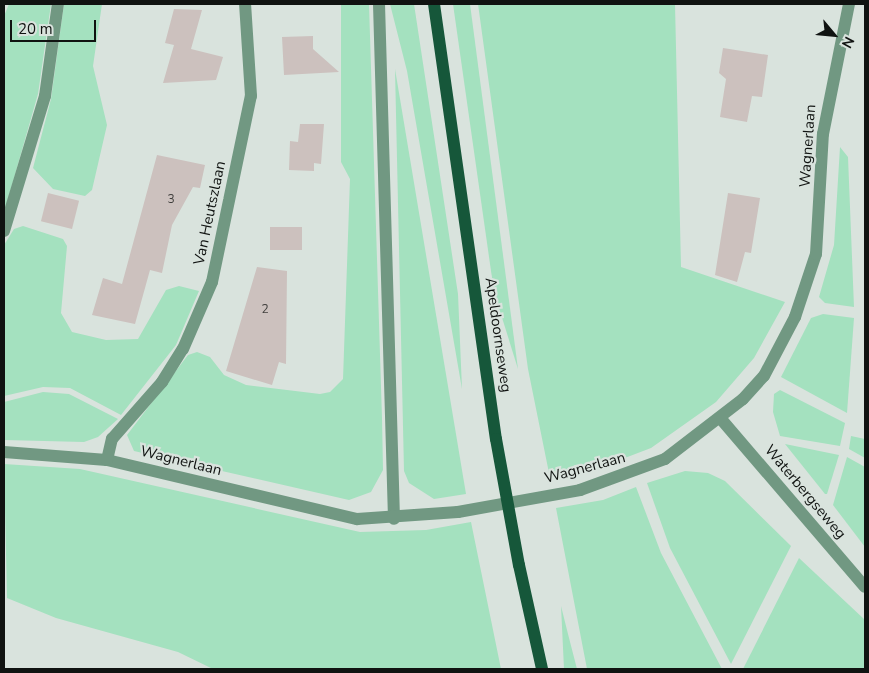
<!DOCTYPE html>
<html>
<head>
<meta charset="utf-8">
<style>
	body { margin:0 }
	#map { position:relative; width:869px; height:673px; overflow:hidden; background:#d9e3dd; font-family:"Nunito Sans",sans-serif }
	div>[style] { position:absolute }
	.green>* { inset:0; background:#a4e1bf }
	.building>* { inset:0; background:#ccc1be; transform-origin:0 0 }
	.minor>* { height:12px; margin:-6px; padding:0 6px; transform-origin:6px; border-radius:6px; background:#719882 }
	.major>* { height:12px; margin:-6px; padding:0 6px; transform-origin:6px; border-radius:6px; background:#16573a }
	.major-bridge>* { height:12px; margin:-6px; padding:0 6px; transform-origin:6px; border-radius:6px; background:#16573a }
	span { translate:-50% -50%; white-space:nowrap; text-align:center; line-height:1.15; -webkit-text-stroke:4.5px #d9e3dd; paint-order:stroke }
	.number-label { font-size:12px; color:#3f3e3c }
	.number-label span { -webkit-text-stroke-width:0 }
	.street-label { font-size:15px; color:#101311 }
	.frame { position:absolute; inset:0; border:5px solid #101311; pointer-events:none }
	.north { position:absolute; left:809px; top:10px; width:50px; height:50px; -webkit-text-stroke:4px #d9e3dd; paint-order:stroke; rotate:118deg; font-size:14px; font-weight:700; line-height:20px; text-align:center; color:#101311 }
	.north::after { content:''; display:block; margin:auto; width:18px; height:22px; background:#101311; clip-path:polygon(50% 0,100% 100%,50% 72%,0 100%) }
	.scale { position:absolute; left:10px; top:20px; width:86px; height:22px; box-sizing:border-box; border:2px solid #101311; border-top:0; padding-left:6px; font-size:15px; line-height:18px; white-space:nowrap; color:#101311; -webkit-text-stroke:4px #d9e3dd; paint-order:stroke }
</style>
</head>
<body>
<div id="map">
	<div class="green">
		<i style="clip-path:polygon(9px 4px,51px 4px,38px 94px,4px 213px,4px 16px)"></i>
		<i style="clip-path:polygon(64px 4px,102px 4px,93px 66px,107px 125px,92px 190px,85px 196px,53px 189px,33px 168px,51px 99px)"></i>
		<i style="clip-path:polygon(341px 4px,369px 4px,382px 418px,383px 470px,371px 492px,349px 500px,134px 451px,127px 435px,188px 355px,197px 352px,210px 357px,224px 375px,246px 385px,320px 394px,330px 392px,343px 379px,350px 179px,341px 162px)"></i>
		<i style="clip-path:polygon(390px 4px,414px 4px,458px 294px,462px 389px,407px 71px)"></i>
		<i style="clip-path:polygon(453px 4px,470px 4px,518px 369px,494px 292px)"></i>
		<i style="clip-path:polygon(478px 4px,675px 4px,681px 267px,785px 302px,754px 358px,716px 402px,651px 448px,596px 469px,550px 478px,528px 369px)"></i>
		<i style="clip-path:polygon(395px 69px,466px 494px,434px 499px,409px 483px,404px 471px)"></i>
		<i style="clip-path:polygon(840px 147px,848px 157px,854px 307px,825px 303px,819px 297px,834px 245px)"></i>
		<i style="clip-path:polygon(23px 226px,63px 239px,67px 246px,61px 313px,72px 332px,106px 340px,138px 339px,166px 290px,179px 286px,199px 291px,176px 345px,121px 415px,70px 388px,43px 387px,4px 396px,4px 245px,14px 229px)"></i>
		<i style="clip-path:polygon(823px 314px,854px 318px,847px 413px,781px 377px,811px 318px)"></i>
		<i style="clip-path:polygon(780px 390px,845px 423px,840px 446px,780px 436px,773px 412px,774px 394px)"></i>
		<i style="clip-path:polygon(43px 392px,69px 394px,118px 419px,98px 437px,84px 442px,4px 440px,4px 402px)"></i>
		<i style="clip-path:polygon(851px 436px,865px 439px,865px 458px,849px 449px)"></i>
		<i style="clip-path:polygon(785px 444px,839px 455px,827px 494px,825px 494px)"></i>
		<i style="clip-path:polygon(847px 457px,865px 467px,865px 547px,833px 505px)"></i>
		<i style="clip-path:polygon(4px 464px,80px 469px,360px 532px,426px 530px,471px 522px,501px 669px,213px 669px,178px 652px,56px 618px,7px 598px)"></i>
		<i style="clip-path:polygon(685px 471px,708px 473px,725px 481px,791px 546px,731px 664px,670px 548px,647px 483px)"></i>
		<i style="clip-path:polygon(636px 487px,661px 553px,722px 669px,587px 669px,556px 508px,603px 500px)"></i>
		<i style="clip-path:polygon(799px 558px,865px 620px,865px 669px,743px 669px)"></i>
		<i style="clip-path:polygon(561px 606px,568px 634px,577px 669px,564px 669px)"></i>
	</div>
	<div class="building">
		<i style="clip-path:polygon(174px 9px,202px 10px,191px 49px,223px 57px,216px 80px,163px 83px,174px 45px,165px 43px)"></i>
		<i style="clip-path:polygon(313px 36px,313px 49px,339px 72px,284px 75px,282px 37px)"></i>
		<i style="clip-path:polygon(723px 48px,768px 55px,762px 97px,752px 96px,747px 122px,720px 117px,726px 79px,719px 73px)"></i>
		<i style="clip-path:polygon(300px 124px,324px 124px,321px 164px,314px 163px,314px 171px,289px 170px,290px 141px,298px 142px)"></i>
		<i style="clip-path:polygon(157px 155px,205px 165px,200px 188px,193px 187px,172px 225px,162px 273px,150px 270px,135px 324px,92px 315px,103px 278px,122px 284px)"></i>
		<i style="left:48px;top:193px;width:32px;height:29px;rotate:14deg"></i>
		<i style="clip-path:polygon(728px 193px,760px 198px,751px 253px,745px 252px,737px 282px,715px 275px)"></i>
		<i style="left:302px;top:227px;width:23px;height:32px;rotate:90deg"></i>
		<i style="clip-path:polygon(257px 267px,287px 271px,286px 364px,279px 362px,272px 385px,226px 371px)"></i>
	</div>
	<div class="minor">
		<i style="left:379px;top:4px;width:515px;rotate:88.33deg"></i>
		<i style="left:4px;top:231px;width:141px;rotate:-73.1deg"></i>
		<i style="left:45px;top:96px;width:93px;rotate:-82deg"></i>
		<i style="left:721px;top:419px;width:221px;rotate:49.4deg"></i>
		<i style="left:4px;top:452px;width:103px;rotate:4.4deg"></i>
		<i style="left:107px;top:460px;width:257px;rotate:13.3deg"></i>
		<i style="left:357px;top:519px;width:101px;rotate:-4deg"></i>
		<i style="left:458px;top:512px;width:124px;rotate:-10.2deg"></i>
		<i style="left:580px;top:490px;width:90px;rotate:-20deg"></i>
		<i style="left:665px;top:459px;width:98px;rotate:-37.6deg"></i>
		<i style="left:743px;top:399px;width:31px;rotate:-48deg"></i>
		<i style="left:764px;top:376px;width:67px;rotate:-62.3deg"></i>
		<i style="left:795px;top:317px;width:66px;rotate:-71.6deg"></i>
		<i style="left:816px;top:254px;width:120px;rotate:-86.7deg"></i>
		<i style="left:823px;top:134px;width:133px;rotate:-78.7deg"></i>
		<i style="left:107px;top:460px;width:22px;rotate:-77deg"></i>
		<i style="left:112px;top:439px;width:76px;rotate:-48.7deg"></i>
		<i style="left:162px;top:382px;width:39px;rotate:-58deg"></i>
		<i style="left:183px;top:349px;width:73px;rotate:-66.6deg"></i>
		<i style="left:212px;top:282px;width:190px;rotate:-78.2deg"></i>
		<i style="left:251px;top:96px;width:92px;rotate:-93.7deg"></i>
	</div>
	<div class="major">
		<i style="left:434px;top:4px;width:439px;rotate:81.9deg"></i>
		<i style="left:519px;top:565px;width:107px;rotate:77.5deg"></i>
	</div>
	<div class="major-bridge">
		<i style="left:496px;top:439px;width:128px;rotate:79.7deg"></i>
	</div>
	<div class="number-label">
		<span style="left:171px;top:200px">3</span>
		<span style="left:265px;top:310px">2</span>
	</div>
	<div class="street-label">
		<span style="left:808px;top:146px;rotate:-86deg">Wagnerlaan</span>
		<span style="left:210px;top:213px;rotate:-78deg">Van Heutszlaan</span>
		<span style="left:498px;top:335px;rotate:82deg">Apeldoornseweg</span>
		<span style="left:181px;top:461px;rotate:14deg">Wagnerlaan</span>
		<span style="left:585px;top:468px;rotate:-15deg">Wagnerlaan</span>
		<span style="left:805px;top:492px;rotate:50deg">Waterbergseweg</span>
	</div>
	<div class="frame"></div>
	<div class="north">N</div>
	<div class="scale">20 m</div>
</div>
</body>
</html>
